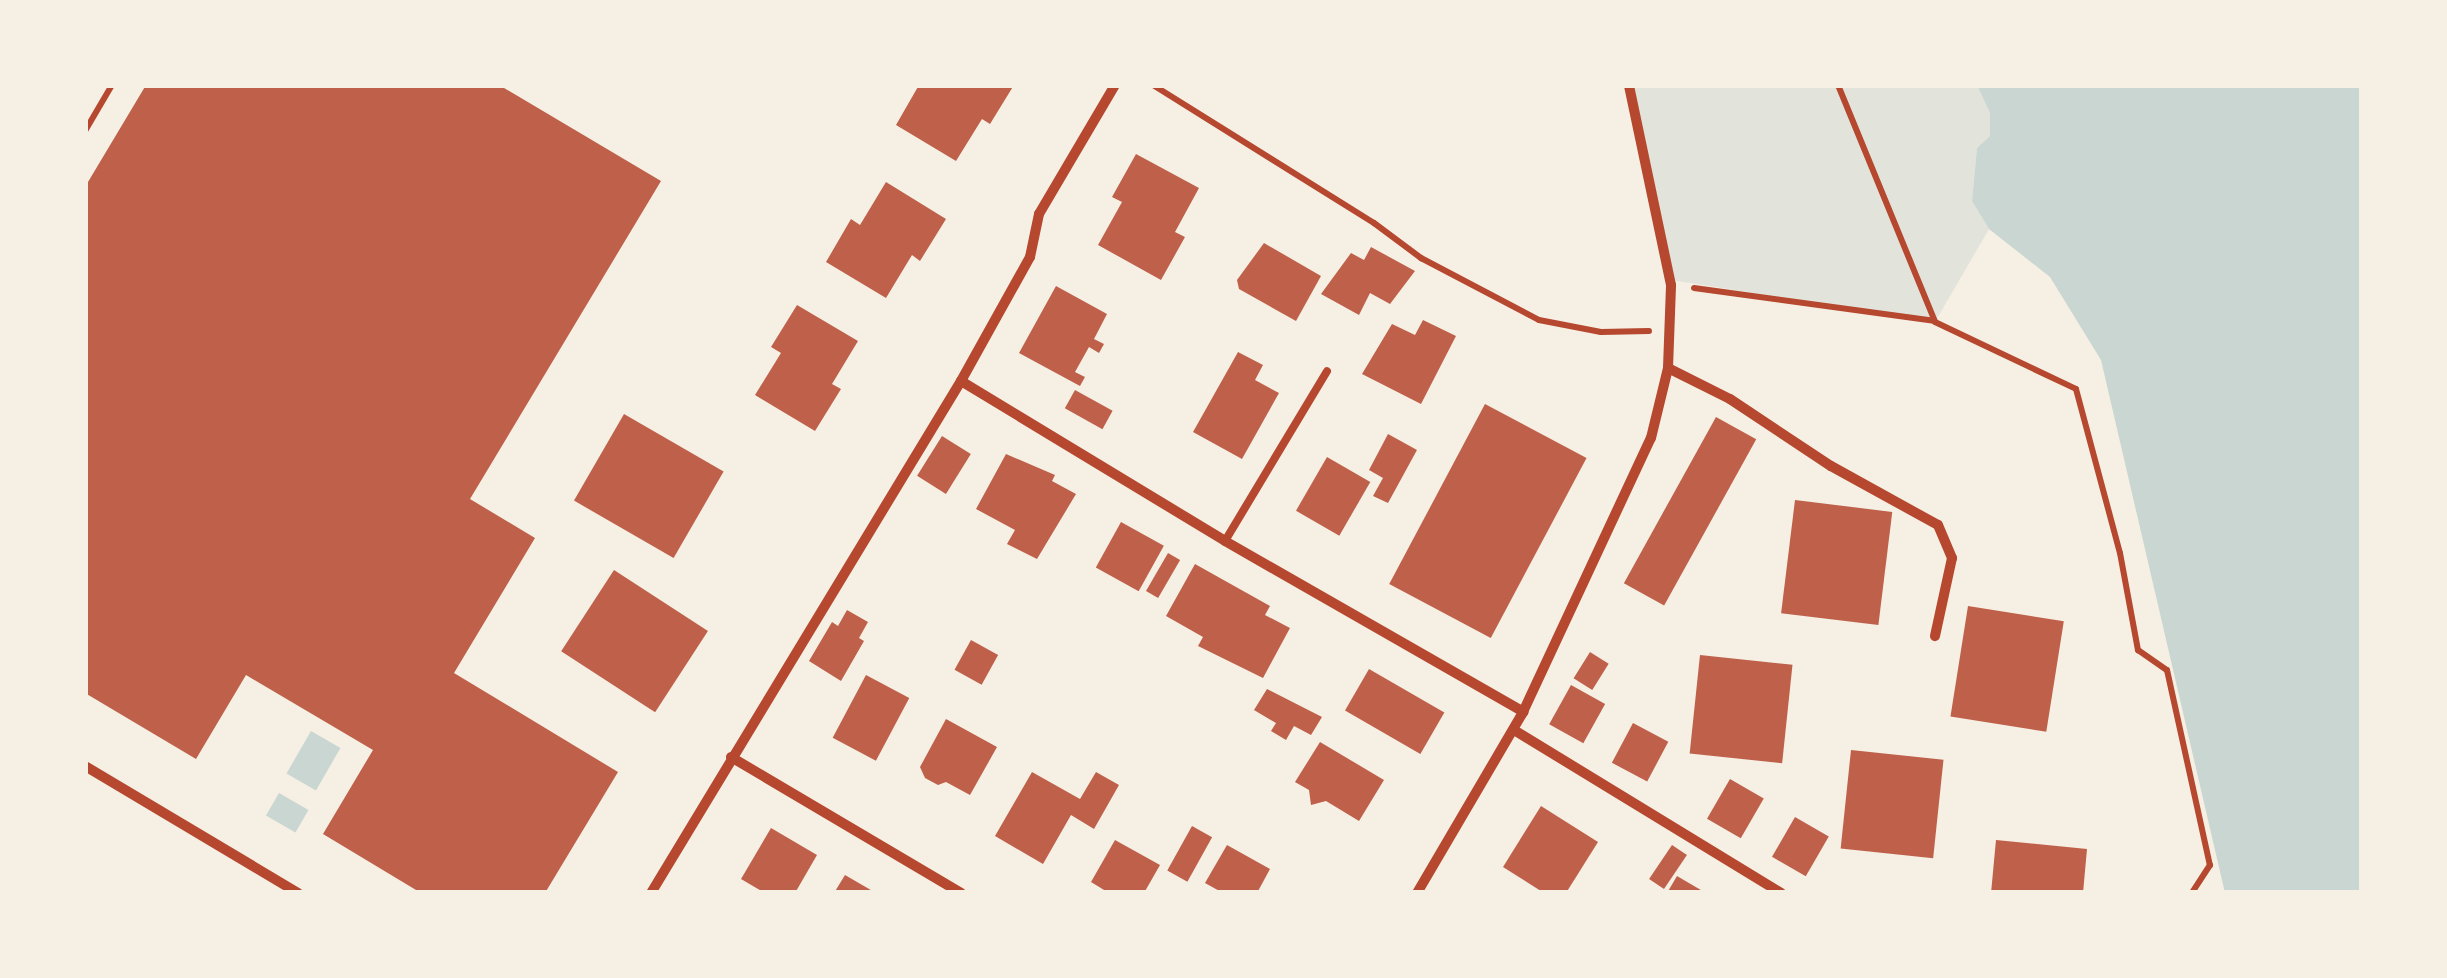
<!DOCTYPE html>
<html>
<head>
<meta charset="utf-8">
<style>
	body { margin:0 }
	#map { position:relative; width:2447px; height:978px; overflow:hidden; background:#f6efe4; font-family:"Source Serif 4",serif }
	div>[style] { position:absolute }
	.green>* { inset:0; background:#e2e4dc }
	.water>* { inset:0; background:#c9d6d2; transform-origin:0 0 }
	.building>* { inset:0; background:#bf614a; transform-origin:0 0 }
	.path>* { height:6px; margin:-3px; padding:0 3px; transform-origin:3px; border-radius:3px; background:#b5482f }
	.service>* { height:8px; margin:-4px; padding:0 4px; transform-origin:4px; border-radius:4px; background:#b5482f }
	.minor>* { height:10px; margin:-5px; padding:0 5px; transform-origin:5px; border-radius:5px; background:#b5482f }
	span { translate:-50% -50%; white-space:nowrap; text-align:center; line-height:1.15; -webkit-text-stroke:8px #f6efe4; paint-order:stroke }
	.frame { position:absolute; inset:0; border:88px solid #f6efe4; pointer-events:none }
</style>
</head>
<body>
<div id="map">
	<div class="green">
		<i style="clip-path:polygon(1629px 85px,1977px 85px,1990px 113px,1990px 136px,1977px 148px,1972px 201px,1989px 229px,1935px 322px,1671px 280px)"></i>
	</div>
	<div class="water">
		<i style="clip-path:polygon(1977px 85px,2362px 85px,2362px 893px,2225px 893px,2101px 360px,2050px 277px,1989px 229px,1972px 201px,1977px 148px,1990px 136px,1990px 113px)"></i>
		<i style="left:311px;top:731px;width:34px;height:49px;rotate:30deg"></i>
		<i style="left:279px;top:793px;width:34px;height:26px;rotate:30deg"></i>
	</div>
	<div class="building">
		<i style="clip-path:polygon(146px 85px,499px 85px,661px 181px,470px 499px,535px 538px,454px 673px,618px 772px,545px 893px,421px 893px,323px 834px,373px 750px,246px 675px,196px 759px,85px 693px,85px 187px)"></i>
		<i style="clip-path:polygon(919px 85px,930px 88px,1014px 85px,990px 124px,982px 119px,956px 161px,896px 125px)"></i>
		<i style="clip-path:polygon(1136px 154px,1199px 188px,1175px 232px,1185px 237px,1161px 280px,1098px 245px,1122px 202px,1112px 197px)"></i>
		<i style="clip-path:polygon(886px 182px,946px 219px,920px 261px,912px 255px,886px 298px,826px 262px,851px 219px,860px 225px)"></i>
		<i style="clip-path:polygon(1264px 243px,1321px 276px,1296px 321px,1239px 289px,1237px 280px)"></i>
		<i style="clip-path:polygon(1371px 247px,1415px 271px,1390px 304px,1370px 293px,1359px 315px,1321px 294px,1351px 253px,1364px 260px)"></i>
		<i style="clip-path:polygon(1056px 286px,1107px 314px,1094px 339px,1104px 344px,1099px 353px,1089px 347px,1075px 372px,1085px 377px,1080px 386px,1019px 353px)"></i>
		<i style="clip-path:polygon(797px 305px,858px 341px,832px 384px,841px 389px,815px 431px,755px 395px,781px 353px,771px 347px)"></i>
		<i style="clip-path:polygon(1423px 320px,1456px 336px,1421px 404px,1362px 374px,1392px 324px,1415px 335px)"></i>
		<i style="clip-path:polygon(1238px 352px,1263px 365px,1255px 380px,1279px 393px,1242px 459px,1193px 432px)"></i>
		<i style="left:1075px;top:390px;width:43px;height:21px;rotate:29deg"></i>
		<i style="left:1485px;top:404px;width:115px;height:204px;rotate:28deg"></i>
		<i style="left:624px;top:414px;width:115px;height:100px;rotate:30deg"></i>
		<i style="left:1716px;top:417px;width:46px;height:190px;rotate:29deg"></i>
		<i style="clip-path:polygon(1388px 434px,1417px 450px,1388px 503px,1373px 496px,1383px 478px,1369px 470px)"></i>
		<i style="left:942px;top:436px;width:34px;height:47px;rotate:32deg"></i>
		<i style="clip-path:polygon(1006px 454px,1055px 475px,1052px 481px,1076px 494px,1037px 559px,1007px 544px,1015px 530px,976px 509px)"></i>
		<i style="left:1327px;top:457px;width:50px;height:62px;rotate:30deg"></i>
		<i style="left:1795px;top:500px;width:98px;height:114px;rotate:7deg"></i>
		<i style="left:1121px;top:522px;width:49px;height:52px;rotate:29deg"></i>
		<i style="left:1168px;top:553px;width:14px;height:44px;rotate:30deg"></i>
		<i style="clip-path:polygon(1195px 564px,1270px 606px,1265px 615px,1290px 628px,1263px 678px,1198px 646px,1203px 637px,1166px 616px)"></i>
		<i style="left:614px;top:570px;width:112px;height:97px;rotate:33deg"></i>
		<i style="left:1968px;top:606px;width:97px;height:112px;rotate:9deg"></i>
		<i style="clip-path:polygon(847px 610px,868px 622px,859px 638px,864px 641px,841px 681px,809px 661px,832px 622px,838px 626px)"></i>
		<i style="left:971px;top:640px;width:31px;height:34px;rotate:29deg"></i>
		<i style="left:1590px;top:652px;width:22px;height:31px;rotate:32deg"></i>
		<i style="left:1700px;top:655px;width:93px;height:99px;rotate:6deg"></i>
		<i style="left:1369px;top:669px;width:87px;height:48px;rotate:30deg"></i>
		<i style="left:866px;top:675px;width:49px;height:71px;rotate:28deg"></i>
		<i style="left:1571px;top:685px;width:39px;height:45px;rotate:29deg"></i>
		<i style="clip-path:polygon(1267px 689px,1322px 717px,1311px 735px,1294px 726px,1286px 740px,1271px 731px,1276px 723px,1254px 710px)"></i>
		<i style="clip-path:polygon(946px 719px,997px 747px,970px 795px,946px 782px,938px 785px,925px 778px,920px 767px)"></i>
		<i style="left:1633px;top:723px;width:40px;height:45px;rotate:28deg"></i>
		<i style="clip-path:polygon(1320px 742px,1384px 780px,1359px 821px,1326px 801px,1311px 805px,1309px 790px,1295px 782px)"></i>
		<i style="left:1851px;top:750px;width:93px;height:99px;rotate:6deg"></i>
		<i style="clip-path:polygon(1032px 772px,1080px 799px,1096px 772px,1119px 785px,1094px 829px,1071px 815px,1043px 864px,995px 836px)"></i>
		<i style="left:1730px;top:779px;width:39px;height:46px;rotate:30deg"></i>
		<i style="clip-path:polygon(1541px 806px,1598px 842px,1566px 893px,1544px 893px,1503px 867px)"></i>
		<i style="left:1795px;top:817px;width:39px;height:46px;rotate:30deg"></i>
		<i style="left:1192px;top:826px;width:23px;height:51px;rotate:29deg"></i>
		<i style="clip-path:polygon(771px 828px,817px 855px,795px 893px,765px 893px,741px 879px)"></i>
		<i style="clip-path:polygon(1115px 840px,1160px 865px,1144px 893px,1109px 893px,1091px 882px)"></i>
		<i style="clip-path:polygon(1996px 840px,2087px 849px,2083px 893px,1991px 893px)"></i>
		<i style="clip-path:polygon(1227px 845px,1270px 869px,1257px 893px,1223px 893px,1205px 883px)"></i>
		<i style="left:1672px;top:845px;width:18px;height:41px;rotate:34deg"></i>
		<i style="clip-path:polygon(845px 875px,876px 893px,834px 893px)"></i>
		<i style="clip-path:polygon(1677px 876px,1706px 893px,1667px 893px)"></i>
	</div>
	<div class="path">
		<i style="left:1153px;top:85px;width:261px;rotate:32deg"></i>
		<i style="left:1374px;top:223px;width:59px;rotate:36.7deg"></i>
		<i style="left:1421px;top:258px;width:133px;rotate:27.7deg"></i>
		<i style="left:1539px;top:320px;width:63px;rotate:11deg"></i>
		<i style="left:1601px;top:332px;width:48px;rotate:-1.2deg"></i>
		<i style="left:1838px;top:85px;width:256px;rotate:67.7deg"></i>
		<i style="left:1935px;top:322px;width:156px;rotate:25.4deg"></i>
		<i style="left:2076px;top:389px;width:170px;rotate:75deg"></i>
		<i style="left:2120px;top:553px;width:99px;rotate:79.5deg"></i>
		<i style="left:2138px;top:650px;width:35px;rotate:35deg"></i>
		<i style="left:2167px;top:670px;width:200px;rotate:77.6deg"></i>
		<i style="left:2210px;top:865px;width:33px;rotate:123deg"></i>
		<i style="left:85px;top:131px;width:53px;rotate:-59.6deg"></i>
		<i style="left:1694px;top:288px;width:242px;rotate:7.8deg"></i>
	</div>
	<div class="service">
		<i style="left:1225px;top:541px;width:198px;rotate:-59deg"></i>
	</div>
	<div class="minor">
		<i style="left:1668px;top:368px;width:69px;rotate:26.6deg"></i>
		<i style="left:1730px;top:399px;width:121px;rotate:33.6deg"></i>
		<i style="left:1831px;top:466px;width:122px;rotate:28.9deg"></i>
		<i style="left:1938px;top:525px;width:36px;rotate:67deg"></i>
		<i style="left:1952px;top:558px;width:80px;rotate:102.3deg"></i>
		<i style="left:961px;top:381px;width:309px;rotate:31.2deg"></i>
		<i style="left:1225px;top:541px;width:344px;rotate:29.8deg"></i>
		<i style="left:1514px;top:730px;width:313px;rotate:31.4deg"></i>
		<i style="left:731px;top:757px;width:267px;rotate:30.6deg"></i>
		<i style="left:85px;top:766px;width:248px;rotate:30.8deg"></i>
		<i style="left:651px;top:893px;width:599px;rotate:-58.81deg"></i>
		<i style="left:961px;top:381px;width:142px;rotate:-60.9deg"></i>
		<i style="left:1030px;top:257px;width:44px;rotate:-78.2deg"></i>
		<i style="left:1039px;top:214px;width:150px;rotate:-59.5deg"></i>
		<i style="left:1417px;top:893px;width:210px;rotate:-59.6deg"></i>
		<i style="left:1523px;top:712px;width:302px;rotate:-65deg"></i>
		<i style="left:1651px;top:438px;width:72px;rotate:-76.3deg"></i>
		<i style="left:1668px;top:368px;width:83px;rotate:-87.9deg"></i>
		<i style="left:1671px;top:285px;width:204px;rotate:-101.9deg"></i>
	</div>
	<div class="frame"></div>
</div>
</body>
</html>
